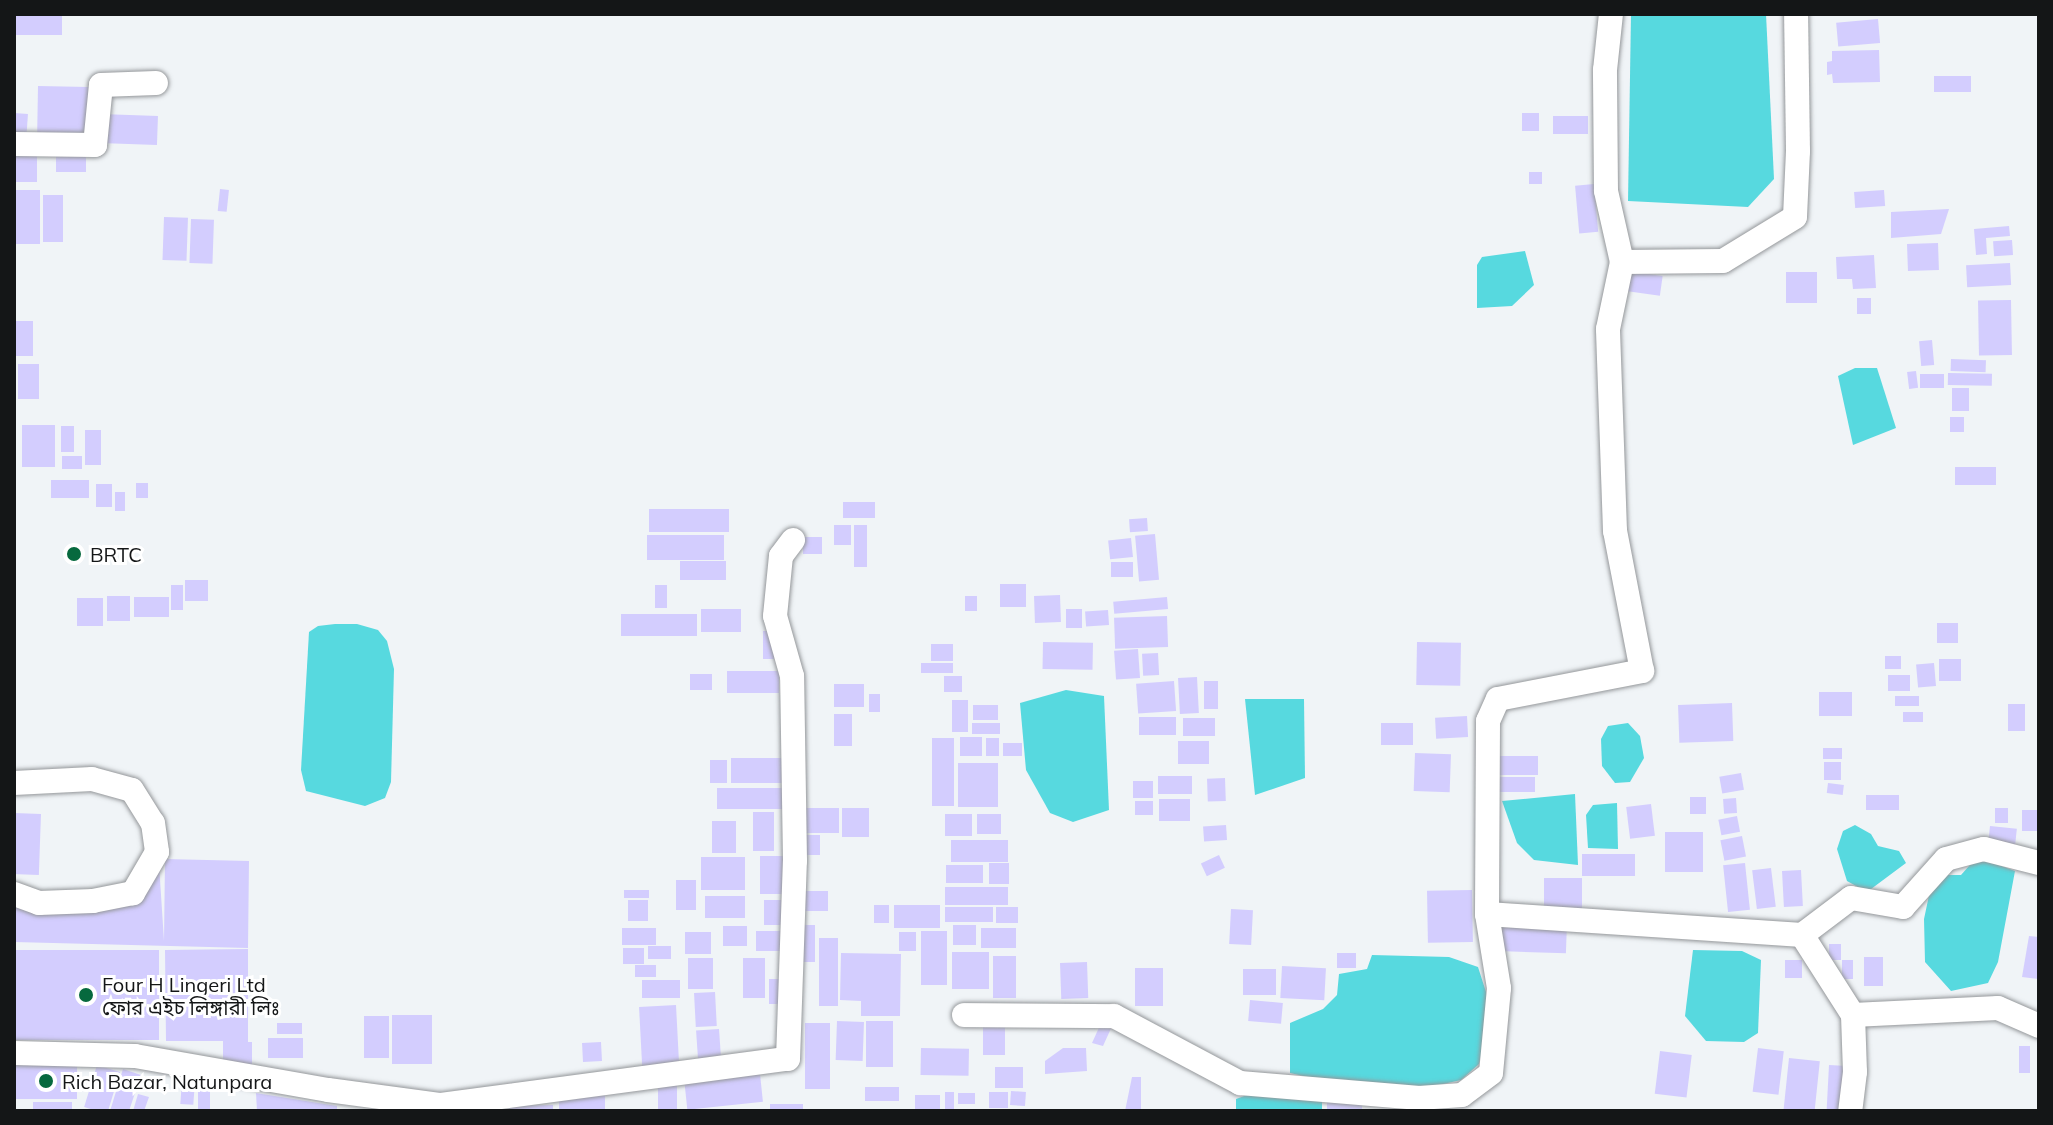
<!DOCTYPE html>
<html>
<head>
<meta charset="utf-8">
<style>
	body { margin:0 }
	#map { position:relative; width:2053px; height:1125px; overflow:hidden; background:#f0f4f7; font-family:Mulish,"Noto Sans Bengali",sans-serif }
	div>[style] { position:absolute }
	.water>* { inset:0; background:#57d9df }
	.building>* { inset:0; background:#d3cdfe; transform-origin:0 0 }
	.roads { filter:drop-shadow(0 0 2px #94979a) drop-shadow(0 0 2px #94979a) }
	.minor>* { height:24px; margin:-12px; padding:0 12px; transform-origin:12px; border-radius:12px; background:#fff }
	.dots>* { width:22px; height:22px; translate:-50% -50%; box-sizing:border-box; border:4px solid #fff; border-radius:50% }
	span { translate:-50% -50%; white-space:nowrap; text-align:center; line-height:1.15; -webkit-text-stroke:6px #fff; paint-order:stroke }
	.poi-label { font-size:20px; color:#141617 }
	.left { translate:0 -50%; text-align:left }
	.frame { position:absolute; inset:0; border:16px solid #141617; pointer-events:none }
</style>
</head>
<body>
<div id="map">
	<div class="water">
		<i style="clip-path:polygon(1631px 14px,1766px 14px,1774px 179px,1748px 207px,1628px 201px)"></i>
		<i style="clip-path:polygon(1525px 251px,1534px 285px,1512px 306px,1477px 308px,1477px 265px,1482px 257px)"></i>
		<i style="clip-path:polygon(1855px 368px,1877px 368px,1896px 428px,1853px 445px,1838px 376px)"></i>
		<i style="clip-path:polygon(335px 624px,357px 624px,378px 630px,387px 641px,394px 669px,391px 782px,385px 798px,365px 806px,306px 791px,301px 770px,309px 632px,318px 626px)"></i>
		<i style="clip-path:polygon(1066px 690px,1104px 696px,1109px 810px,1073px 822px,1050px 813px,1026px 770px,1020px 703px)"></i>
		<i style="clip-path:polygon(1245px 699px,1304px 699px,1305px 778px,1255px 795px)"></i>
		<i style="clip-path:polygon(1628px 723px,1640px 736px,1644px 758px,1630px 782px,1615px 783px,1602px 766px,1601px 739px,1608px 726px)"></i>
		<i style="clip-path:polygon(1575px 794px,1578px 865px,1534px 860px,1517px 843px,1502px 801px)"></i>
		<i style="clip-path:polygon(1617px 803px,1618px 849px,1588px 848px,1586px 815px,1593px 805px)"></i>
		<i style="clip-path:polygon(1855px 825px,1871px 834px,1878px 846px,1899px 851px,1906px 863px,1867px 892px,1847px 881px,1837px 849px,1843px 831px)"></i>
		<i style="clip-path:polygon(1977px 857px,2015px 871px,1998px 962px,1988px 983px,1951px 991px,1925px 962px,1924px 919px,1931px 886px,1944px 875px,1961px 875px)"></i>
		<i style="clip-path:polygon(1693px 950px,1742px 951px,1761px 960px,1758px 1033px,1744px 1042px,1706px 1041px,1685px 1016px)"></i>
		<i style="clip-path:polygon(1372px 955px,1449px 957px,1478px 967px,1487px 995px,1486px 1035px,1479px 1064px,1461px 1080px,1430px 1087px,1321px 1080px,1290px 1073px,1290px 1023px,1323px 1009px,1337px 995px,1339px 974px,1367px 969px)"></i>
		<i style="clip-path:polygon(1250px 1094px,1322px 1099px,1322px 1111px,1236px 1111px,1236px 1099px)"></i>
	</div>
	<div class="building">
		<i style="left:14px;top:14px;width:48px;height:21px"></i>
		<i style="left:1878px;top:19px;width:24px;height:42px;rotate:85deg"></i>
		<i style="clip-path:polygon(1879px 50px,1880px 82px,1833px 83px,1832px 74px,1827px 75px,1827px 62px,1832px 61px,1832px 51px)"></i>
		<i style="left:1971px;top:76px;width:16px;height:37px;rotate:90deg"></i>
		<i style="left:38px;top:86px;width:51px;height:57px;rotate:1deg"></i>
		<i style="left:14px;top:113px;width:14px;height:29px;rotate:4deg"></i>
		<i style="left:1539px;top:113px;width:18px;height:17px;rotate:90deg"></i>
		<i style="left:101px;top:114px;width:57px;height:29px;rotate:2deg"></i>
		<i style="left:1553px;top:116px;width:35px;height:18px"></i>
		<i style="left:14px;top:153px;width:23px;height:29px"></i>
		<i style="left:56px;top:155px;width:30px;height:17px"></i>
		<i style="left:1529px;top:172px;width:13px;height:12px"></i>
		<i style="left:1594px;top:184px;width:48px;height:19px;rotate:85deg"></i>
		<i style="left:220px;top:189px;width:9px;height:22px;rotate:6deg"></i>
		<i style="left:16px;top:190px;width:24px;height:54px"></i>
		<i style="left:1884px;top:190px;width:16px;height:30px;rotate:86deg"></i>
		<i style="left:43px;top:195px;width:20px;height:47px"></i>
		<i style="clip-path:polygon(1949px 209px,1941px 234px,1891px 238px,1891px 212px)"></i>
		<i style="left:164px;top:217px;width:24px;height:43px;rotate:2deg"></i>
		<i style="left:191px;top:219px;width:23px;height:44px;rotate:2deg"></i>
		<i style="clip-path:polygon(2009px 226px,2010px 236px,1986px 238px,1987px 254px,1976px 255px,1974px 229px)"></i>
		<i style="left:2012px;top:240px;width:15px;height:19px;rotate:86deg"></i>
		<i style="left:1938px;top:243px;width:27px;height:31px;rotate:88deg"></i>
		<i style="clip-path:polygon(1874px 255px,1876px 288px,1853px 289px,1852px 279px,1837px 279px,1836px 257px)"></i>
		<i style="left:2010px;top:263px;width:22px;height:44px;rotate:87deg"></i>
		<i style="left:1627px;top:271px;width:36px;height:20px;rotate:8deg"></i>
		<i style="left:1786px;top:272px;width:31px;height:31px"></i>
		<i style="left:1857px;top:298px;width:14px;height:16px"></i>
		<i style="left:2011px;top:300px;width:55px;height:33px;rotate:89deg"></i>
		<i style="left:14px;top:321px;width:19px;height:35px"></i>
		<i style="left:1932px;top:340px;width:25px;height:13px;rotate:85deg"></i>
		<i style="left:1951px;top:359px;width:35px;height:12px;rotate:2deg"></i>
		<i style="left:18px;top:364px;width:21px;height:35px"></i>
		<i style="left:1916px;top:371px;width:17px;height:9px;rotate:83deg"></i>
		<i style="left:1948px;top:373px;width:44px;height:12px;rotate:1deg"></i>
		<i style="left:1920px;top:374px;width:24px;height:14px"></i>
		<i style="left:1952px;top:388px;width:17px;height:23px"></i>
		<i style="left:1964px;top:417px;width:15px;height:14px;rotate:90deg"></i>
		<i style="left:22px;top:425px;width:33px;height:42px"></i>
		<i style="left:61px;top:426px;width:13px;height:26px"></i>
		<i style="left:85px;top:430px;width:16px;height:35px"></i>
		<i style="left:62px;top:456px;width:20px;height:13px"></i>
		<i style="left:1955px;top:467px;width:41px;height:18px"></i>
		<i style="left:89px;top:480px;width:18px;height:38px;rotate:90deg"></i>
		<i style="left:136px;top:483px;width:12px;height:15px"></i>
		<i style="left:96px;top:484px;width:16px;height:23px"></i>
		<i style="left:115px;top:492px;width:10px;height:19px"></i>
		<i style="left:843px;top:502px;width:32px;height:16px"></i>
		<i style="left:729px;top:509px;width:23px;height:80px;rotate:90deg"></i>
		<i style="left:1147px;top:518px;width:13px;height:18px;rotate:86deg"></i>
		<i style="left:834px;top:525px;width:17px;height:20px"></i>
		<i style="left:854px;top:525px;width:13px;height:42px"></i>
		<i style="left:1155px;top:534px;width:46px;height:20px;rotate:85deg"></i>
		<i style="left:647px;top:535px;width:77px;height:25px"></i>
		<i style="left:803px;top:537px;width:19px;height:17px"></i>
		<i style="left:1131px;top:538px;width:19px;height:23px;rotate:84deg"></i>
		<i style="left:726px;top:561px;width:19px;height:46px;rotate:90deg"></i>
		<i style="left:1111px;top:562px;width:22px;height:15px"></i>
		<i style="left:185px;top:580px;width:23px;height:21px"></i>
		<i style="left:1000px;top:584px;width:26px;height:23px"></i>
		<i style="left:171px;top:585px;width:12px;height:25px"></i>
		<i style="left:655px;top:585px;width:12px;height:23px"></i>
		<i style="left:1060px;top:595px;width:27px;height:26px;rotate:88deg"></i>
		<i style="left:130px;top:596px;width:25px;height:23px;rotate:90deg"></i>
		<i style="left:965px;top:596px;width:12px;height:15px"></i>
		<i style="left:169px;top:597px;width:20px;height:35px;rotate:90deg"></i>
		<i style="left:1167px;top:597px;width:12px;height:54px;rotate:85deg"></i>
		<i style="left:103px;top:598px;width:28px;height:26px;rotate:90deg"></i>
		<i style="left:701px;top:609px;width:40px;height:23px"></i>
		<i style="left:1066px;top:609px;width:16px;height:19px"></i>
		<i style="left:1108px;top:610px;width:15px;height:23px;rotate:86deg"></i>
		<i style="left:697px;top:614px;width:22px;height:76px;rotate:90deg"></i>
		<i style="left:1167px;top:616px;width:31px;height:53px;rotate:88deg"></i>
		<i style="left:1958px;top:623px;width:20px;height:21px;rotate:90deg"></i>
		<i style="left:763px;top:631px;width:11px;height:28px"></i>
		<i style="left:1043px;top:642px;width:50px;height:27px;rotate:1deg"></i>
		<i style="left:1417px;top:642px;width:44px;height:43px;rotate:1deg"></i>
		<i style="left:953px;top:644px;width:17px;height:22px;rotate:90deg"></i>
		<i style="left:1138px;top:649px;width:29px;height:24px;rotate:86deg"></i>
		<i style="left:1158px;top:653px;width:22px;height:16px;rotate:87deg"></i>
		<i style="left:1885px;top:656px;width:16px;height:13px"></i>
		<i style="left:1939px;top:659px;width:22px;height:22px"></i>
		<i style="left:921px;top:663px;width:32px;height:10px"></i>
		<i style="left:1934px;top:663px;width:23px;height:18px;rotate:85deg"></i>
		<i style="left:779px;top:671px;width:22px;height:52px;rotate:90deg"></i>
		<i style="left:690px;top:674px;width:22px;height:16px"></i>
		<i style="left:1888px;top:675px;width:22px;height:16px"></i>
		<i style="left:944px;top:676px;width:18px;height:16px"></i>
		<i style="left:1197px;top:677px;width:36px;height:19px;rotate:87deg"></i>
		<i style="left:1174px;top:681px;width:30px;height:38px;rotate:86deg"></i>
		<i style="left:1204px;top:681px;width:14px;height:28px"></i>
		<i style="left:834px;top:684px;width:30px;height:23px"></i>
		<i style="left:1819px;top:692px;width:33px;height:24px"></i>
		<i style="left:869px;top:694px;width:11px;height:18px"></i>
		<i style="left:1919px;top:696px;width:10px;height:24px;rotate:90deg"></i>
		<i style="left:968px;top:700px;width:32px;height:16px;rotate:90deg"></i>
		<i style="left:1732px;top:703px;width:38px;height:54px;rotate:88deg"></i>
		<i style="left:2008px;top:704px;width:17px;height:27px"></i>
		<i style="left:973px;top:705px;width:25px;height:15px"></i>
		<i style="left:1923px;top:712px;width:10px;height:20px;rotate:90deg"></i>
		<i style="left:834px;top:714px;width:18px;height:32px"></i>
		<i style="left:1467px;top:716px;width:21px;height:32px;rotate:87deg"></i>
		<i style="left:1139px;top:717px;width:37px;height:18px"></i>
		<i style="left:1215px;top:718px;width:18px;height:32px;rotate:90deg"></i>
		<i style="left:972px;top:723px;width:28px;height:11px"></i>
		<i style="left:1413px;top:723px;width:22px;height:32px;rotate:90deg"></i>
		<i style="left:960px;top:737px;width:22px;height:19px"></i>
		<i style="left:932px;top:738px;width:22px;height:68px"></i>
		<i style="left:986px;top:738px;width:13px;height:18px"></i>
		<i style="left:1209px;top:741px;width:23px;height:31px;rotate:90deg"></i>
		<i style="left:1003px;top:743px;width:19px;height:13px"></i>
		<i style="left:1823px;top:748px;width:19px;height:11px"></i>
		<i style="left:1415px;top:753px;width:36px;height:38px;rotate:2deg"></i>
		<i style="left:1538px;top:756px;width:19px;height:46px;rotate:90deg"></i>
		<i style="left:731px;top:758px;width:59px;height:25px"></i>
		<i style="left:710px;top:760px;width:17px;height:23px"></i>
		<i style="left:1824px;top:762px;width:17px;height:18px"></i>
		<i style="left:958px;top:763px;width:40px;height:44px"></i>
		<i style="left:1741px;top:773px;width:17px;height:22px;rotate:80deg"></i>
		<i style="left:1192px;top:776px;width:18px;height:34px;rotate:90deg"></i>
		<i style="left:1535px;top:777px;width:15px;height:42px;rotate:90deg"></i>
		<i style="left:1225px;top:778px;width:23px;height:18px;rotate:88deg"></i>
		<i style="left:1133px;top:781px;width:20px;height:17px"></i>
		<i style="left:1828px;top:783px;width:16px;height:10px;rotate:7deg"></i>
		<i style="left:790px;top:788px;width:21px;height:73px;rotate:90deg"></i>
		<i style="left:1866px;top:795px;width:33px;height:15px"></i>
		<i style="left:1690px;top:797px;width:16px;height:17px"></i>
		<i style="left:1736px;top:798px;width:15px;height:13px;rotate:86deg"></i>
		<i style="left:1159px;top:799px;width:31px;height:22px"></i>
		<i style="left:1135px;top:801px;width:18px;height:14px"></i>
		<i style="left:1651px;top:804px;width:32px;height:25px;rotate:83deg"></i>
		<i style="left:803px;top:808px;width:36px;height:25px"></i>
		<i style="left:842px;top:808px;width:27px;height:29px"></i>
		<i style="left:1995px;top:808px;width:13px;height:15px"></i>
		<i style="left:2022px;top:810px;width:17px;height:21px"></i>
		<i style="left:753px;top:812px;width:21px;height:39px"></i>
		<i style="left:14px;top:813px;width:27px;height:61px;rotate:2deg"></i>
		<i style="left:945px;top:814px;width:27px;height:22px"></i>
		<i style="left:977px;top:814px;width:24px;height:20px"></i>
		<i style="left:1737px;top:816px;width:16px;height:19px;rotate:79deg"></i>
		<i style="left:712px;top:821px;width:24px;height:32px"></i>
		<i style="left:1226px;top:825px;width:15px;height:23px;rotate:86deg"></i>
		<i style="left:1990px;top:826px;width:27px;height:18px;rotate:6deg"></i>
		<i style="left:1665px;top:832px;width:38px;height:40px"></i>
		<i style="left:801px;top:835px;width:19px;height:20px"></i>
		<i style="left:1742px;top:836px;width:21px;height:22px;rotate:79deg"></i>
		<i style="left:951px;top:840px;width:57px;height:22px"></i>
		<i style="left:1582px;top:854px;width:53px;height:22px"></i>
		<i style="left:1219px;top:855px;width:14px;height:20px;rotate:65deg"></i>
		<i style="left:760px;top:856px;width:25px;height:38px"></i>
		<i style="left:745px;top:857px;width:33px;height:44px;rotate:90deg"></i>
		<i style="clip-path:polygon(165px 859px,249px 861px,248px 948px,14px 942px,14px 904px,136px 898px,159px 864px,164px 941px)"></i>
		<i style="left:989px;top:863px;width:20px;height:21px"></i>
		<i style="left:1745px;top:863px;width:47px;height:22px;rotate:84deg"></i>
		<i style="left:946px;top:865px;width:37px;height:18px"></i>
		<i style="left:1771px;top:868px;width:39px;height:19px;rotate:83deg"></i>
		<i style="left:1801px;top:870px;width:36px;height:19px;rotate:87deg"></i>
		<i style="left:1544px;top:878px;width:38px;height:33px"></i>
		<i style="left:676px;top:880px;width:20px;height:30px"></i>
		<i style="left:945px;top:887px;width:63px;height:18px"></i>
		<i style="left:624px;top:890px;width:25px;height:8px"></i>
		<i style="left:1472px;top:890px;width:52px;height:45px;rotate:89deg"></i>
		<i style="left:802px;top:891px;width:26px;height:20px"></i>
		<i style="left:705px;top:896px;width:40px;height:22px"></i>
		<i style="left:628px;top:900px;width:20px;height:21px"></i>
		<i style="left:764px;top:900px;width:22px;height:25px"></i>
		<i style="left:874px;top:905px;width:15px;height:18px"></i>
		<i style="left:940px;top:905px;width:23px;height:46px;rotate:90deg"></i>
		<i style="left:993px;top:907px;width:15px;height:48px;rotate:90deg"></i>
		<i style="left:996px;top:907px;width:22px;height:16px"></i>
		<i style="left:1231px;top:909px;width:22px;height:35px;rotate:3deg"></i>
		<i style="left:1499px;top:921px;width:68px;height:30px;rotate:2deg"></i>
		<i style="left:795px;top:925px;width:20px;height:37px"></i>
		<i style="left:976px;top:925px;width:20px;height:23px;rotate:90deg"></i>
		<i style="left:723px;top:926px;width:24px;height:20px"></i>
		<i style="left:622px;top:928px;width:34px;height:17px"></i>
		<i style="left:981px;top:928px;width:35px;height:20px"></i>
		<i style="left:756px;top:931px;width:27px;height:20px"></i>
		<i style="left:921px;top:931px;width:26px;height:54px"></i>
		<i style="left:685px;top:932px;width:26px;height:22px"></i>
		<i style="left:899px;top:932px;width:17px;height:19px"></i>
		<i style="clip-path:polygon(2029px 936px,2039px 937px,2039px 979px,2022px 977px)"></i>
		<i style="left:819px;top:938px;width:19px;height:68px"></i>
		<i style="left:1829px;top:944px;width:12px;height:16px"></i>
		<i style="left:648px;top:946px;width:23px;height:13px"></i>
		<i style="left:623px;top:948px;width:21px;height:16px"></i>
		<i style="clip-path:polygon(248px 949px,248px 1042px,252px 1042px,252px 1065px,223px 1065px,223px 1041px,166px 1041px,165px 950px)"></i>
		<i style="left:14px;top:950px;width:145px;height:90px"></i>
		<i style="left:952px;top:952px;width:37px;height:37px"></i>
		<i style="clip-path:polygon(841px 953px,901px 954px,900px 1016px,861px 1016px,861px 1001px,840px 1000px)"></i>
		<i style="left:1356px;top:953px;width:15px;height:19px;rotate:90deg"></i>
		<i style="left:993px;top:956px;width:23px;height:42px"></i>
		<i style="left:1864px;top:957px;width:19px;height:29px"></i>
		<i style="left:688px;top:958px;width:25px;height:31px"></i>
		<i style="left:743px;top:958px;width:22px;height:40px"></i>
		<i style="left:1785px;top:960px;width:17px;height:18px"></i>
		<i style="left:1842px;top:960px;width:11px;height:19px"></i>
		<i style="left:1087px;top:962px;width:36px;height:27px;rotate:88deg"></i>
		<i style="left:635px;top:965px;width:21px;height:12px"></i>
		<i style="left:1282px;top:966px;width:44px;height:32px;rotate:3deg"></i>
		<i style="left:1135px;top:968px;width:28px;height:38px"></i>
		<i style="left:1243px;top:969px;width:33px;height:26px"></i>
		<i style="left:769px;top:979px;width:16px;height:25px"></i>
		<i style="left:642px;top:980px;width:38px;height:18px"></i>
		<i style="left:715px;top:992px;width:34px;height:21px;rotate:87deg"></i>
		<i style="left:1250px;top:1000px;width:33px;height:21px;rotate:5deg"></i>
		<i style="left:676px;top:1005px;width:61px;height:37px;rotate:87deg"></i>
		<i style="left:392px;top:1015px;width:40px;height:49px"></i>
		<i style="left:364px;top:1016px;width:25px;height:42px"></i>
		<i style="left:983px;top:1020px;width:22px;height:35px"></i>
		<i style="left:837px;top:1021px;width:27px;height:39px;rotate:2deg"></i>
		<i style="left:866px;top:1021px;width:27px;height:46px"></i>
		<i style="clip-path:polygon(1102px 1021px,1113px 1024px,1103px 1046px,1092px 1043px)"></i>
		<i style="left:277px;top:1023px;width:25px;height:11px"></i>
		<i style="left:805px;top:1023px;width:25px;height:66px"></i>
		<i style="left:719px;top:1029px;width:32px;height:23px;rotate:86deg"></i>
		<i style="left:268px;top:1038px;width:35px;height:20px"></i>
		<i style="left:601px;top:1042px;width:19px;height:19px;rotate:87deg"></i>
		<i style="left:2019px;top:1046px;width:11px;height:27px"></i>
		<i style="left:921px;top:1048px;width:48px;height:27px;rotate:1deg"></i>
		<i style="clip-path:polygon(1063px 1048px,1086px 1048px,1087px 1071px,1045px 1074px,1045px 1061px)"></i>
		<i style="left:1758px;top:1048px;width:26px;height:44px;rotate:7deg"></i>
		<i style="left:1660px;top:1051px;width:32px;height:43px;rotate:7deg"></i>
		<i style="left:1789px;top:1058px;width:31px;height:53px;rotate:6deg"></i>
		<i style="left:14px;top:1064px;width:63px;height:35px"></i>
		<i style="left:97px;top:1065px;width:24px;height:44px;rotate:17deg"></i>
		<i style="left:1829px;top:1065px;width:18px;height:46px;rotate:3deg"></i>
		<i style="left:995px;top:1067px;width:28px;height:21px"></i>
		<i style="clip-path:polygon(123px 1069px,141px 1075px,129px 1111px,110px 1111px)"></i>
		<i style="left:760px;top:1074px;width:28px;height:76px;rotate:84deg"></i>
		<i style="clip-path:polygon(1132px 1077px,1141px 1077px,1141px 1111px,1125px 1111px)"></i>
		<i style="left:182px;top:1080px;width:13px;height:24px;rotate:4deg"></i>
		<i style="left:198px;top:1083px;width:12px;height:28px"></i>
		<i style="left:658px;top:1083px;width:19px;height:28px"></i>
		<i style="left:865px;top:1087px;width:34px;height:14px"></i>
		<i style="left:1011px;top:1091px;width:15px;height:14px;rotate:4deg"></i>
		<i style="left:945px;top:1092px;width:9px;height:19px"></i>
		<i style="left:989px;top:1092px;width:19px;height:16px"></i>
		<i style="clip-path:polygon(256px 1093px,337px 1106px,337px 1111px,257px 1111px)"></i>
		<i style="left:958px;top:1093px;width:17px;height:11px"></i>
		<i style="clip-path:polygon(138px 1094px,149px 1097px,144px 1111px,133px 1111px)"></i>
		<i style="left:559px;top:1095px;width:46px;height:16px"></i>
		<i style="left:915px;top:1095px;width:25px;height:16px"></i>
		<i style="left:1362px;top:1101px;width:10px;height:35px;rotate:90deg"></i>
		<i style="left:33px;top:1102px;width:39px;height:9px"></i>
		<i style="left:770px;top:1104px;width:33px;height:7px"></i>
		<i style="clip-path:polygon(553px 1105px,553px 1111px,509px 1111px,509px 1106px)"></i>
	</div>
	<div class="roads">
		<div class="minor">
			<i style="left:14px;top:144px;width:81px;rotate:0.7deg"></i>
			<i style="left:95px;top:145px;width:60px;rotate:-84.3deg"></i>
			<i style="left:101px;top:85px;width:55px;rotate:-2.1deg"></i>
			<i style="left:1622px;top:262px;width:101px;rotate:-0.6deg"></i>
			<i style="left:1723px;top:261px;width:84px;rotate:-31.4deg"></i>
			<i style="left:1795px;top:217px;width:66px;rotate:-87.4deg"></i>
			<i style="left:1798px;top:151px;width:137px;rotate:-90.8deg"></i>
			<i style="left:14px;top:783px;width:78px;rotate:-2.9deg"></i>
			<i style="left:92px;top:779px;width:41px;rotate:15.4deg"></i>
			<i style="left:132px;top:790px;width:39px;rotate:58deg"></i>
			<i style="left:153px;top:823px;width:29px;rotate:82deg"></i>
			<i style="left:157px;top:852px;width:48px;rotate:120.3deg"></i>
			<i style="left:133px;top:893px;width:41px;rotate:168.7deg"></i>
			<i style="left:93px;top:901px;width:54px;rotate:177.9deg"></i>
			<i style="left:39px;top:903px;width:27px;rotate:-160deg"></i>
			<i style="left:1487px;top:914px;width:316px;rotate:3.8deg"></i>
			<i style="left:1802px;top:935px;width:61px;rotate:-37.1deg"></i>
			<i style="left:1851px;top:898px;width:53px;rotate:9.8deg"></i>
			<i style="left:1903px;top:907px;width:64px;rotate:-48.1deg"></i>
			<i style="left:1946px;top:859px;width:39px;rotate:-15deg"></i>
			<i style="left:1984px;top:849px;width:57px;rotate:14.3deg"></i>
			<i style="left:1802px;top:935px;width:95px;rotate:57.5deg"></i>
			<i style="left:1853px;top:1015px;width:57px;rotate:88deg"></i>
			<i style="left:1855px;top:1072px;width:39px;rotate:97deg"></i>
			<i style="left:964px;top:1015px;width:150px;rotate:0.4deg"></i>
			<i style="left:1114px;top:1016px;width:143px;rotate:28deg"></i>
			<i style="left:1240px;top:1083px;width:180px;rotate:4.8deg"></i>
			<i style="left:1419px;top:1098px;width:43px;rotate:-4deg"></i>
			<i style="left:1462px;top:1095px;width:36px;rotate:-37deg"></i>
			<i style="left:1491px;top:1073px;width:85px;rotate:-84.6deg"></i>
			<i style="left:1499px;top:988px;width:75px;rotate:-99.2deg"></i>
			<i style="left:1487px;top:914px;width:193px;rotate:-89.7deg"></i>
			<i style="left:1488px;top:721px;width:24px;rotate:-66deg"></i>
			<i style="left:1498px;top:699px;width:147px;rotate:-11deg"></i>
			<i style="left:1642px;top:671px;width:143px;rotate:-100.9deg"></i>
			<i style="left:1615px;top:531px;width:202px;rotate:-92deg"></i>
			<i style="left:1608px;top:329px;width:68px;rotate:-78.2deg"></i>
			<i style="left:1622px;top:262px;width:73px;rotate:-102.7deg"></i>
			<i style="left:1606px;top:191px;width:121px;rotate:-90.5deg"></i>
			<i style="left:1605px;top:70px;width:56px;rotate:-83.9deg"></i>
			<i style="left:1853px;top:1015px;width:145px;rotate:-2.8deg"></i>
			<i style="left:1998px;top:1008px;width:45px;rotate:23.7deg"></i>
			<i style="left:14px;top:1053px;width:121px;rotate:1.4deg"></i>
			<i style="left:135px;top:1056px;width:196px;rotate:10deg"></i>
			<i style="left:328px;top:1090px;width:114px;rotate:7.6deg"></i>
			<i style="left:441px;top:1105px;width:350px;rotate:-7.6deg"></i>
			<i style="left:788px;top:1059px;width:198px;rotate:-88deg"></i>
			<i style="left:795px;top:861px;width:185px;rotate:-90.9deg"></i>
			<i style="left:792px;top:676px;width:62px;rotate:-105.8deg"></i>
			<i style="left:775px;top:616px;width:60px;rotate:-84.3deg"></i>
			<i style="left:781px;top:556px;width:20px;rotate:-53deg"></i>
		</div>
	</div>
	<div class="dots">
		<i style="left:74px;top:554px;background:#06693e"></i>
		<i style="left:86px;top:995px;background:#06693e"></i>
		<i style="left:46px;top:1081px;background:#06693e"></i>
	</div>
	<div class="poi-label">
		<span class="left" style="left:90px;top:554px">BRTC</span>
		<span class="left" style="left:102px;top:996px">Four H Lingeri Ltd<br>ফোর এইচ লিঙ্গারী লিঃ</span>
		<span class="left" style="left:62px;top:1081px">Rich Bazar, Natunpara</span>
	</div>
	<div class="frame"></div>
</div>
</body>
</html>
